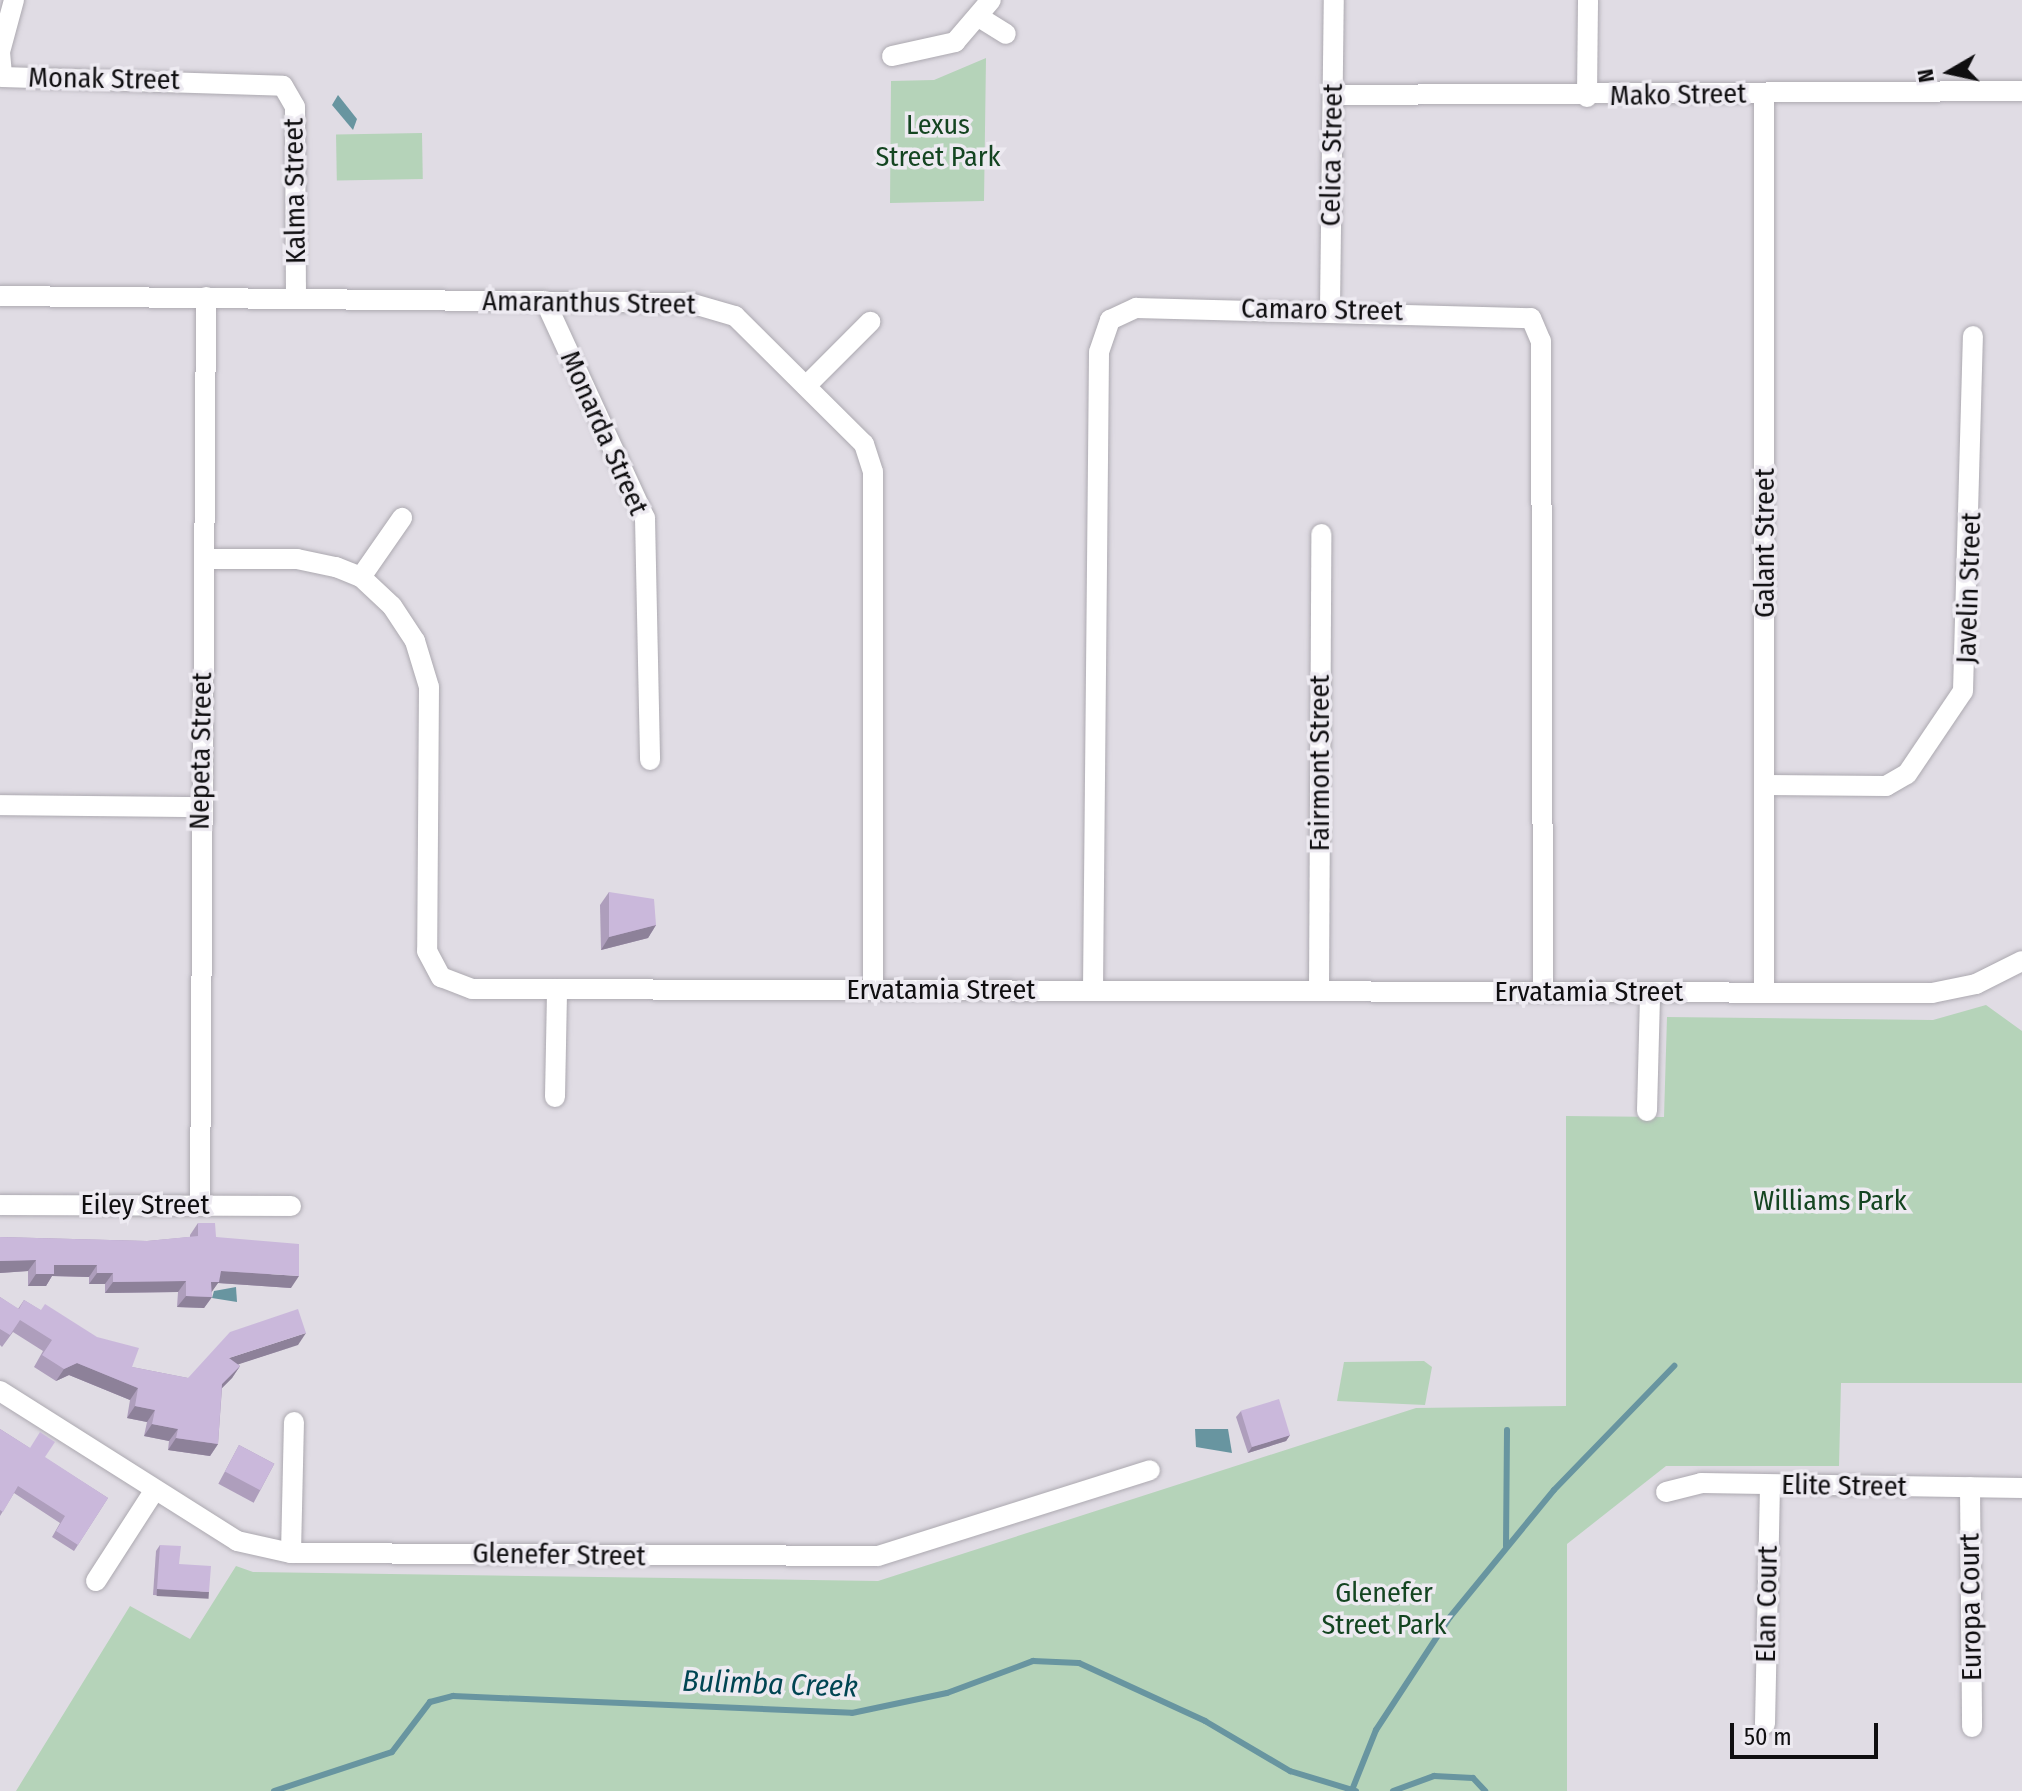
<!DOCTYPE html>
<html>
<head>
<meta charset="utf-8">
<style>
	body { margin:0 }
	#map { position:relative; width:2022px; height:1791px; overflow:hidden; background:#e0dce4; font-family:"Fira Sans Condensed",sans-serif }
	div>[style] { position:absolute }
	.green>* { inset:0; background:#b5d3b9; transform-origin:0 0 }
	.water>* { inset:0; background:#6895a0 }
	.stream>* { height:6px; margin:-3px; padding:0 3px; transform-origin:3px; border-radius:3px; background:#6895a0 }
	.roads { filter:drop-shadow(0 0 2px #aca9b0) drop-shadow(0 0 2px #aca9b0) }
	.minor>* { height:20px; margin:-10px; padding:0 10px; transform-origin:10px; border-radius:10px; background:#fff }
	.wall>* { inset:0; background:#ae9ebc; transform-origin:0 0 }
	.shaded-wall>* { inset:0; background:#8d8199; transform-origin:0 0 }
	.building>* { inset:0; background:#cab8db; transform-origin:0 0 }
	span { translate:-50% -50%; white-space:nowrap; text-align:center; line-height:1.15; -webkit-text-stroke:7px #edeaf1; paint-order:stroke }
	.street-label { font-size:28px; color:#0f0e10 }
	.park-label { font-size:28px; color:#144521 }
	.water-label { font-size:30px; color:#004552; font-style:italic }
	.north { position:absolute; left:1910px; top:32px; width:80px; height:80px; -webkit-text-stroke:6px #edeaf1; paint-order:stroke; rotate:261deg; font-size:22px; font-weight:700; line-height:32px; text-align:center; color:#0f0e10 }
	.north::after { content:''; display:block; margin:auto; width:28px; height:36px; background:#0f0e10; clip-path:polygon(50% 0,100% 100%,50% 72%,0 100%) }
	.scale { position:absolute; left:1730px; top:1723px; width:148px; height:36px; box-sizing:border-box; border:4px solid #0f0e10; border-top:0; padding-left:10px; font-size:24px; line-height:28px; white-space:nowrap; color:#0f0e10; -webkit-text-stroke:6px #edeaf1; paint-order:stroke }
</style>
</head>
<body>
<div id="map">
	<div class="green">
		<i style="clip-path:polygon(986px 58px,984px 201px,890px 203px,891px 81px,934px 80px)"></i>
		<i style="left:422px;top:133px;width:46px;height:86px;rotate:89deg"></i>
		<i style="clip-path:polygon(1986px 1005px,2022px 1031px,2022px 1383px,1841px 1383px,1839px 1466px,1666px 1466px,1567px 1544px,1567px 1791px,16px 1791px,130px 1606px,190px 1639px,236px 1566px,253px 1572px,878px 1581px,1416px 1408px,1566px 1406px,1566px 1116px,1664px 1117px,1667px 1017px,1933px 1020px)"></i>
		<i style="clip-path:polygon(1424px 1361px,1432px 1367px,1425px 1405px,1337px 1401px,1344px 1362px)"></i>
	</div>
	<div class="water">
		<i style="clip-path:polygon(338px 95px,357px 119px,353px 130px,332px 105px)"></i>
		<i style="clip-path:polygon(236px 1287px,237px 1302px,212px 1298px,214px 1291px)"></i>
		<i style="clip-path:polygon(1195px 1429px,1228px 1429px,1232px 1453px,1196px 1447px)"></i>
	</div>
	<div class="stream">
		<i style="left:1506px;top:1546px;width:116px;rotate:-89.5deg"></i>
		<i style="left:1352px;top:1790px;width:65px;rotate:-68.2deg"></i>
		<i style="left:1376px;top:1730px;width:135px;rotate:-56.8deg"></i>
		<i style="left:1450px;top:1617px;width:164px;rotate:-50.7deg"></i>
		<i style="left:1554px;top:1490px;width:173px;rotate:-45.9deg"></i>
		<i style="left:274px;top:1791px;width:124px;rotate:-18.3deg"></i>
		<i style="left:392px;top:1752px;width:63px;rotate:-52.8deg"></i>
		<i style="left:430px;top:1702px;width:24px;rotate:-15deg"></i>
		<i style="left:453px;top:1696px;width:399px;rotate:2.4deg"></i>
		<i style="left:852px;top:1713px;width:97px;rotate:-11.9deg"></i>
		<i style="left:947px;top:1693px;width:92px;rotate:-20.4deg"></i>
		<i style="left:1033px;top:1661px;width:46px;rotate:2.5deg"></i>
		<i style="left:1079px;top:1663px;width:139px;rotate:24.7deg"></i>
		<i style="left:1205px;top:1721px;width:99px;rotate:30.5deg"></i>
		<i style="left:1290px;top:1771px;width:69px;rotate:16.9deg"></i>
		<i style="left:1393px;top:1791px;width:44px;rotate:-20.1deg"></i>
		<i style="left:1434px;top:1776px;width:39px;rotate:3deg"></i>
		<i style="left:1473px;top:1778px;width:18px;rotate:47deg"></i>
	</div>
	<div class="roads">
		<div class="minor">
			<i style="left:14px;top:0;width:54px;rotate:105.1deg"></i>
			<i style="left:0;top:52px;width:25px;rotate:85deg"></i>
			<i style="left:2px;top:77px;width:281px;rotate:1.8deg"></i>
			<i style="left:283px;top:86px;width:24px;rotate:60deg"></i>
			<i style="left:295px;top:107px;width:191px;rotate:89.7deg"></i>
			<i style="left:982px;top:19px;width:28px;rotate:32deg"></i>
			<i style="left:892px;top:56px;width:65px;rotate:-12.5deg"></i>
			<i style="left:955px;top:42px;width:55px;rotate:-49.4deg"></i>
			<i style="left:1764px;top:93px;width:900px;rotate:90deg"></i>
			<i style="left:1333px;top:95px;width:689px;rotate:-0.33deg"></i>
			<i style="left:1587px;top:97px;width:97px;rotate:-89.4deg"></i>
			<i style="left:0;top:296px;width:690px;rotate:0.58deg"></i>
			<i style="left:690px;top:303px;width:47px;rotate:16.1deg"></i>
			<i style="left:735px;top:316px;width:182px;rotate:44.8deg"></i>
			<i style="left:864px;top:444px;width:29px;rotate:72deg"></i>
			<i style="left:873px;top:472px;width:518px;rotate:90deg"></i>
			<i style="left:545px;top:301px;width:239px;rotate:65.3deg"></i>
			<i style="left:645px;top:518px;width:242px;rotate:88.8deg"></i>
			<i style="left:1330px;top:309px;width:309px;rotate:-89.3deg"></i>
			<i style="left:806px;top:386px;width:91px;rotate:-45deg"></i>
			<i style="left:205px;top:559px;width:92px"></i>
			<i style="left:297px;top:559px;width:40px;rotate:12deg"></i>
			<i style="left:336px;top:567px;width:27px;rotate:22deg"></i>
			<i style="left:361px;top:577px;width:42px;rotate:43.1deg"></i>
			<i style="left:392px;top:606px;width:42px;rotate:56.7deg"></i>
			<i style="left:415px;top:641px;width:48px;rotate:73.1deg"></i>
			<i style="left:429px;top:687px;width:264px;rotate:90.4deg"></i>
			<i style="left:427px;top:951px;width:30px;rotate:62deg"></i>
			<i style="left:441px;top:977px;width:33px;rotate:21deg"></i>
			<i style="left:472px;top:989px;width:1460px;rotate:0.16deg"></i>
			<i style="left:1932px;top:993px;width:45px;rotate:-11.6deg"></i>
			<i style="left:1976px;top:984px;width:51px;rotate:-26.6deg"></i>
			<i style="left:361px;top:577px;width:72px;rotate:-55.2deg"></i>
			<i style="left:1766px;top:785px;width:120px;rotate:0.5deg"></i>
			<i style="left:1886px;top:786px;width:24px;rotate:-30deg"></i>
			<i style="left:1907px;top:774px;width:100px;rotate:-56deg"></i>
			<i style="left:1963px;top:691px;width:355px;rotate:-88.4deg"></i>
			<i style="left:0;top:805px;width:200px;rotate:0.6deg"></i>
			<i style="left:1093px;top:990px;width:638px;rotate:-89.46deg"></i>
			<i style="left:1099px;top:352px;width:34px;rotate:-71deg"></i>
			<i style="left:1110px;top:320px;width:29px;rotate:-25deg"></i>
			<i style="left:1136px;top:308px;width:395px;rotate:1.5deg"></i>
			<i style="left:1531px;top:318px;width:25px;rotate:67deg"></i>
			<i style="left:1541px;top:341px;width:651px;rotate:89.82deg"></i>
			<i style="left:1319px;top:991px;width:457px;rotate:-89.7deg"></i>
			<i style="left:555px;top:1097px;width:108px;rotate:-88.9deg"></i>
			<i style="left:1647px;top:1111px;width:118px;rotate:-88.5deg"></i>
			<i style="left:0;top:1205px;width:291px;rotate:0.2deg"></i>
			<i style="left:200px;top:1205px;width:908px;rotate:-89.62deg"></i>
			<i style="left:0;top:1391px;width:280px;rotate:32.3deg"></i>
			<i style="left:237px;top:1541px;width:55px;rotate:12.5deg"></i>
			<i style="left:291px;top:1553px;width:587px;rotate:0.29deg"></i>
			<i style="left:878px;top:1556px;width:285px;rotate:-17.5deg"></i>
			<i style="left:1970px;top:1487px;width:240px;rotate:89.5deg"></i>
			<i style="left:1666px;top:1492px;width:36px;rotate:-14deg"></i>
			<i style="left:1701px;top:1483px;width:321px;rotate:0.9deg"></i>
			<i style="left:291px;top:1553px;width:131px;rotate:-88.7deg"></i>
			<i style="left:96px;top:1581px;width:107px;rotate:-57.2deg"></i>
			<i style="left:1765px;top:1724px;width:239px;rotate:-88.8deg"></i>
		</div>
	</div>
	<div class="wall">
		<i style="clip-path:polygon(609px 892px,656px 925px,648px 938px,601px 950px,600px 905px)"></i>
		<i style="clip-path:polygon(198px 1223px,216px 1237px,291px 1288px,218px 1283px,211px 1292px,212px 1297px,204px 1308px,177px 1307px,178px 1292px,105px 1293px,105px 1284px,89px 1284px,89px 1277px,52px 1276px,46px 1286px,28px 1286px,28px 1271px,0 1273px,0 1237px,147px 1241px,190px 1237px,190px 1235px)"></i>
		<i style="clip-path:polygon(0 1297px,18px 1309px,24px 1300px,132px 1367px,188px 1378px,298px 1345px,238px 1364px,240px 1366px,232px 1378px,222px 1388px,218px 1444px,210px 1456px,168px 1450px,169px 1441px,144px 1436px,147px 1422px,127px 1418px,130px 1400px,69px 1375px,56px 1381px,34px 1367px,43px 1351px,13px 1332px,2px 1347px,0 1345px)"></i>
		<i style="clip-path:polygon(1241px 1411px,1290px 1435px,1286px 1441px,1248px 1453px,1236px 1417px)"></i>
		<i style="clip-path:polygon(0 1429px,108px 1498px,74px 1551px,52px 1537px,60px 1523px,14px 1493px,0 1516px)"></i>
		<i style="left:239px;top:1445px;width:40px;height:44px;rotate:28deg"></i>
		<i style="clip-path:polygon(160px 1545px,179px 1564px,205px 1598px,153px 1595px,156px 1551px)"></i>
	</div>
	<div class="shaded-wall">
		<i style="clip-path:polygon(656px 925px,648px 938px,601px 950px,609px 937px)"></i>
		<i style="clip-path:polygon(36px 1260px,28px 1271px,0 1273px,0 1261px)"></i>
		<i style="clip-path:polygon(54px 1265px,97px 1265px,89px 1277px,52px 1276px,46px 1286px,28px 1286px,36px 1274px)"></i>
		<i style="clip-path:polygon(221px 1271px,299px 1276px,291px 1288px,218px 1283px,211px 1293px,211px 1282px)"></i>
		<i style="clip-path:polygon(97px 1273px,113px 1273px,105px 1284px,89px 1284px)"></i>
		<i style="clip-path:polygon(186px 1281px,178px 1292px,105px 1293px,113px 1282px)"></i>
		<i style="clip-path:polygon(186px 1296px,212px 1297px,204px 1308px,177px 1307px)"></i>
		<i style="clip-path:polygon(306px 1333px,298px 1345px,221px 1370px,229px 1358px)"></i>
		<i style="clip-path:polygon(77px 1363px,138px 1388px,130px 1400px,69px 1375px,56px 1381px,64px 1369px)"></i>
		<i style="clip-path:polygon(240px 1366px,232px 1378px,214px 1396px,222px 1384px)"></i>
		<i style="clip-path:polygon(135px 1406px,155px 1410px,147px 1422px,127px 1418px)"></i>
		<i style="clip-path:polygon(152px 1424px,178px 1429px,169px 1441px,144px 1436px)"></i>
		<i style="clip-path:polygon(1290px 1435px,1286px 1441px,1248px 1453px,1252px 1447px)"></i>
		<i style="clip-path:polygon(176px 1438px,218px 1444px,210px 1456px,168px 1450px)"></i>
		<i style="left:157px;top:1589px;width:52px;height:7px;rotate:3deg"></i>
	</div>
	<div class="building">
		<i style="clip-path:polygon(609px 892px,654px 899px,656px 925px,609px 937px)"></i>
		<i style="clip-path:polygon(198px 1223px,215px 1223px,216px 1237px,299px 1244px,299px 1276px,221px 1271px,219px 1282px,211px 1282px,212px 1297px,186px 1296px,186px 1281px,113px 1282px,113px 1273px,97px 1273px,97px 1265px,54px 1265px,54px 1274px,36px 1274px,36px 1260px,0 1261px,0 1237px,147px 1241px,198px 1236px)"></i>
		<i style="clip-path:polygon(0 1297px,19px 1309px,24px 1300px,41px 1310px,45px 1304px,97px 1337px,139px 1348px,132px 1367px,188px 1378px,230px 1332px,298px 1309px,306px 1333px,229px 1358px,240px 1366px,222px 1384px,218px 1444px,176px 1438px,178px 1429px,152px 1424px,155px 1410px,135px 1406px,138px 1388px,77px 1363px,64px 1369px,42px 1355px,52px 1340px,20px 1320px,10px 1335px,0 1329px)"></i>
		<i style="left:1279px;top:1399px;width:38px;height:40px;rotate:73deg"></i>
		<i style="clip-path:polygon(0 1429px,30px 1448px,40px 1432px,55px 1442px,45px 1457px,108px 1498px,78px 1545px,56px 1531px,65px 1516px,18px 1486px,3px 1512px,0 1510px)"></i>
		<i style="left:239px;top:1445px;width:40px;height:30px;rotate:28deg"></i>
		<i style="clip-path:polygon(160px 1545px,181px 1546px,179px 1564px,211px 1566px,209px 1592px,157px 1589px)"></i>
	</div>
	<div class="street-label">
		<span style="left:104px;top:79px;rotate:1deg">Monak Street</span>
		<span style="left:1678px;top:95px;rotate:-1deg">Mako Street</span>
		<span style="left:1332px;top:155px;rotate:-89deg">Celica Street</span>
		<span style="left:295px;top:191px;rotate:-91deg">Kalma Street</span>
		<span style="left:589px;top:303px;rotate:1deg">Amaranthus Street</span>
		<span style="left:1322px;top:310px;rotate:1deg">Camaro Street</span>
		<span style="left:604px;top:433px;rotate:66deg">Monarda Street</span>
		<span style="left:1765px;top:543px;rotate:-90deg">Galant Street</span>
		<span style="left:1969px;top:588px;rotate:-88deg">Javelin Street</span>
		<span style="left:201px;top:751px;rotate:-89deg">Nepeta Street</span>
		<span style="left:1320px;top:763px;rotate:-90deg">Fairmont Street</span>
		<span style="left:941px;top:990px">Ervatamia Street</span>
		<span style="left:1589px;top:992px">Ervatamia Street</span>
		<span style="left:145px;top:1205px">Eiley Street</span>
		<span style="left:1844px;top:1486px;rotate:1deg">Elite Street</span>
		<span style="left:559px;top:1555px;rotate:1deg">Glenefer Street</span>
		<span style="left:1767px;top:1604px;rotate:-89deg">Elan Court</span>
		<span style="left:1971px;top:1607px;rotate:-91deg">Europa Court</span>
	</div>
	<div class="park-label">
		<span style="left:938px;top:141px">Lexus<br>Street Park</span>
		<span style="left:1830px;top:1201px">Williams Park</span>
		<span style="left:1384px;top:1609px">Glenefer<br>Street Park</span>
	</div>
	<div class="water-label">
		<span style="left:770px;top:1684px;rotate:2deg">Bulimba Creek</span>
	</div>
	<div class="north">N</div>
	<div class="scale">50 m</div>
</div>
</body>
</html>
